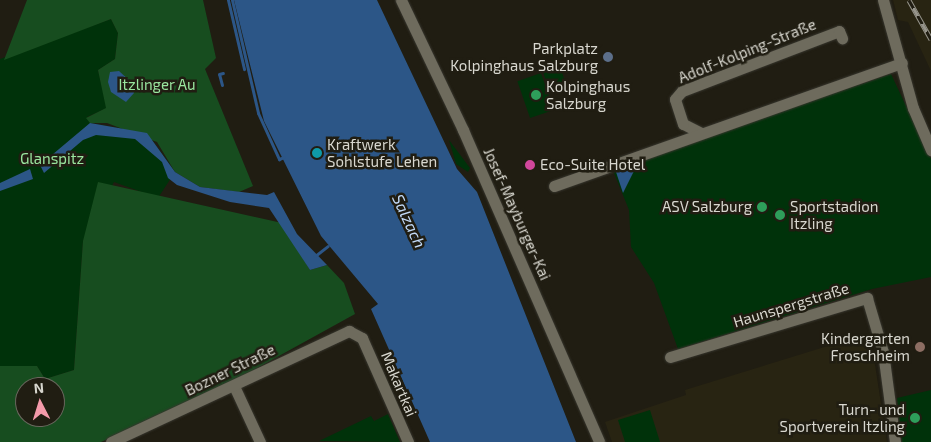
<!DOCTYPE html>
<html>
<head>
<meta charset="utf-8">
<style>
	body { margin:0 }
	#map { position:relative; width:931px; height:442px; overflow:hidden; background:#201d12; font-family:"Exo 2",sans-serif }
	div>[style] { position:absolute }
	.built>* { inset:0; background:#282412 }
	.green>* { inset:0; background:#00320a; transform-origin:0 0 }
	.forest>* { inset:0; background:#174d1f }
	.water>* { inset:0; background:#2c5687 }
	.stream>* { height:3px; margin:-1.5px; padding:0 1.5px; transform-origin:1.5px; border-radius:1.5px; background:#2c5687 }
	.roads { filter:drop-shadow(0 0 1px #37362e) drop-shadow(0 0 1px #37362e) }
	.minor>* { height:11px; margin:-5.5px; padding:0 5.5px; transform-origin:5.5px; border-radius:5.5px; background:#6e6b5d }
	.rail>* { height:5px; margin-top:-2.5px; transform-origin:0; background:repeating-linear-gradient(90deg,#201d12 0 9px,#97958c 0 18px); box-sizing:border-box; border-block:1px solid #97958c }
	.dots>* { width:14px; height:14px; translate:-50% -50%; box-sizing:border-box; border:2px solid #201d12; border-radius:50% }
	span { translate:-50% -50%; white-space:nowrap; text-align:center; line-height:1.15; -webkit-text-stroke:5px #201d12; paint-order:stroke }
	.poi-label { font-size:15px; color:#d8d7cf }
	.right { translate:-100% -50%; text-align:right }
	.left { translate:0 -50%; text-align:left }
	.street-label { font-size:15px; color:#d8d7cf }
	.park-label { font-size:15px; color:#9ae69f }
	.water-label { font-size:16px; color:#c2daf8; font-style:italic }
	.north { position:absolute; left:15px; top:377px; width:50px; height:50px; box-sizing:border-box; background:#201d12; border:1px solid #6a675e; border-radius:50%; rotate:355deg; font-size:14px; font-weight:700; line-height:20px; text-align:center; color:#d8d7cf }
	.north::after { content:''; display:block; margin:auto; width:18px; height:22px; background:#f39aaa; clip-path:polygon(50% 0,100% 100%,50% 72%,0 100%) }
</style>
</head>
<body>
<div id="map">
	<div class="built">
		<i style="clip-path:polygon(893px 0,931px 0,931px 71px,908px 22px,898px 20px)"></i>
		<i style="clip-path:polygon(870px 333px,887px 442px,612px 442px,605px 422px,686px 395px,685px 390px)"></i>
	</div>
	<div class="green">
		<i style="clip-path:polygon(111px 19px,118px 33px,115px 59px,98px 70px,107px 108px,87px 117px,90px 123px,147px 133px,175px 172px,158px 198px,114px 182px,83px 241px,74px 370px,45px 379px,37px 366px,0 366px,0 59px)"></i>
		<i style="left:558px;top:59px;width:30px;height:18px;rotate:73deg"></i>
		<i style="left:541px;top:73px;width:39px;height:25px;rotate:71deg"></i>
		<i style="clip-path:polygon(891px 74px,931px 159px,931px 277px,872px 289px,678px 349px,654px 283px,631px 247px,629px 210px,612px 168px)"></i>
		<i style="clip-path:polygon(449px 140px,470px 168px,468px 172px,456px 164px)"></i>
		<i style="clip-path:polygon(931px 390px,931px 442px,902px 442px,897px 398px)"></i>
		<i style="clip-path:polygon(650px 410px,660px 442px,625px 442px,618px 420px)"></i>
		<i style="clip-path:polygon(388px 414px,400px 442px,319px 441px,371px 416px,374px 421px)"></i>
	</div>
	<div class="forest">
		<i style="clip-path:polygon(27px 0,203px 0,216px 58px,205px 69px,253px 186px,239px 192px,200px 187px,175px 172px,157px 142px,107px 123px,90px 123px,86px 118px,106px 108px,98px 70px,115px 59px,118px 33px,111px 19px,4px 60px)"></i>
		<i style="clip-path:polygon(evenodd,98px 182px,282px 223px,310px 270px,327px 265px,344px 283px,355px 314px,232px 382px,101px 442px,0 442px,0 366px,37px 366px,45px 379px,74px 370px,83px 241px,98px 182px,25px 387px,55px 387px,55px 417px,25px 417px,25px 387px)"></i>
	</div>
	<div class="water">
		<i style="clip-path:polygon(234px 0,377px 0,457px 169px,477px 192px,576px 442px,430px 442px,371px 309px,378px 304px,321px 236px,264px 121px)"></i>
		<i style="clip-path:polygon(119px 71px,132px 83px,134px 93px,126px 102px,111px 92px,108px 82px,110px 72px)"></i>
		<i style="clip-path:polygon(90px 123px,147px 133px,175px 172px,200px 187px,267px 195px,274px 192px,297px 234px,327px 265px,310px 270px,269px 208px,230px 202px,177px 185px,168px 178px,162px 162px,135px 139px,96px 135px,83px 140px,44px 173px,40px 165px)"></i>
		<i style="clip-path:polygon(640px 159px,623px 193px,615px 169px)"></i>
		<i style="clip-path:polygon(30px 169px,33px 179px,0 191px,0 183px)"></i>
	</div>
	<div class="stream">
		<i style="left:228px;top:0;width:71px;rotate:76.9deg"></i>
		<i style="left:232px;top:0;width:116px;rotate:77deg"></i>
		<i style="left:258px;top:113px;width:51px;rotate:65.5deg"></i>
		<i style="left:279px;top:159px;width:5px;rotate:-22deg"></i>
		<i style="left:222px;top:85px;width:11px;rotate:-105deg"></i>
		<i style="left:219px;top:74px;width:4px;rotate:-14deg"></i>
		<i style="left:315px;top:256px;width:16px;rotate:-38deg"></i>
	</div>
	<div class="roads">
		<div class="minor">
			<i style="left:401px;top:0;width:144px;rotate:64.5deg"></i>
			<i style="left:463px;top:130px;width:340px;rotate:66.4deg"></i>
			<i style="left:883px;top:0;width:112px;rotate:74.5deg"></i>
			<i style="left:913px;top:108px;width:46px;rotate:66.8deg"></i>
			<i style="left:701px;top:133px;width:20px;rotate:-153deg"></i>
			<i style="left:683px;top:124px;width:26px;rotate:-108deg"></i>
			<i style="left:675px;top:99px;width:11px;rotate:-49deg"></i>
			<i style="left:682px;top:91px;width:168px;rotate:-20.9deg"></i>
			<i style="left:839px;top:31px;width:8px;rotate:67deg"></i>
			<i style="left:554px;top:186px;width:369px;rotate:-19.5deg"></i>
			<i style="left:670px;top:357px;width:206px;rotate:-16.7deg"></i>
			<i style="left:867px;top:298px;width:56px;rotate:73.5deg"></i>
			<i style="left:883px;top:352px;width:91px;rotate:82.4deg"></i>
			<i style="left:234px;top:386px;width:62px;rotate:65.1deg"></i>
			<i style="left:111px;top:442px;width:263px;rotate:-25deg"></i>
			<i style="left:349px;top:331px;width:15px;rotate:28deg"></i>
			<i style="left:362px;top:338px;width:114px;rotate:66.1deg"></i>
		</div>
	</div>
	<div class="rail">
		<i style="left:909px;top:0;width:45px;rotate:60.6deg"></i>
	</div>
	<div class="dots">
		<i style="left:608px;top:57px;background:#5c6f8a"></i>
		<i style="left:536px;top:95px;background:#2e9e5b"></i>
		<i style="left:317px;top:153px;background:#0f9aa8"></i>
		<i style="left:530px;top:165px;background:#d1479c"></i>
		<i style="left:762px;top:207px;background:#2e9e5b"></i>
		<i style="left:780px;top:215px;background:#2e9e5b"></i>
		<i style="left:920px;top:347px;background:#8d6e63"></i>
		<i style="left:915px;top:418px;background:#2e9e5b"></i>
	</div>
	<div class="poi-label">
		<span class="right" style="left:598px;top:57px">Parkplatz<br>Kolpinghaus Salzburg</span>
		<span class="left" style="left:546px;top:95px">Kolpinghaus<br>Salzburg</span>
		<span class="left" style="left:327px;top:153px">Kraftwerk<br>Sohlstufe Lehen</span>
		<span class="left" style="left:540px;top:165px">Eco-Suite Hotel</span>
		<span class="left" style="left:790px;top:215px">Sportstadion<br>Itzling</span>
		<span class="right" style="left:752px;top:207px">ASV Salzburg</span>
		<span class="right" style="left:910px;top:347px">Kindergarten<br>Froschheim</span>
		<span class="right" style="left:905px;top:418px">Turn- und<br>Sportverein Itzling</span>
	</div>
	<div class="street-label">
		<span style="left:747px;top:51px;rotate:-22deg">Adolf-Kolping-Straße</span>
		<span style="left:517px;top:214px;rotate:66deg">Josef-Mayburger-Kai</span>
		<span style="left:791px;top:305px;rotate:-17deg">Haunspergstraße</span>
		<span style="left:230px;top:370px;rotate:-26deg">Bozner Straße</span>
		<span style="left:399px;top:384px;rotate:67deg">Makartkai</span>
	</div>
	<div class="park-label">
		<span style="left:157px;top:85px">Itzlinger Au</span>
		<span style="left:52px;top:159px">Glanspitz</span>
	</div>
	<div class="water-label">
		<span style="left:409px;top:221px;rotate:65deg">Salzach</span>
	</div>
	<div class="north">N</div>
</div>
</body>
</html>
